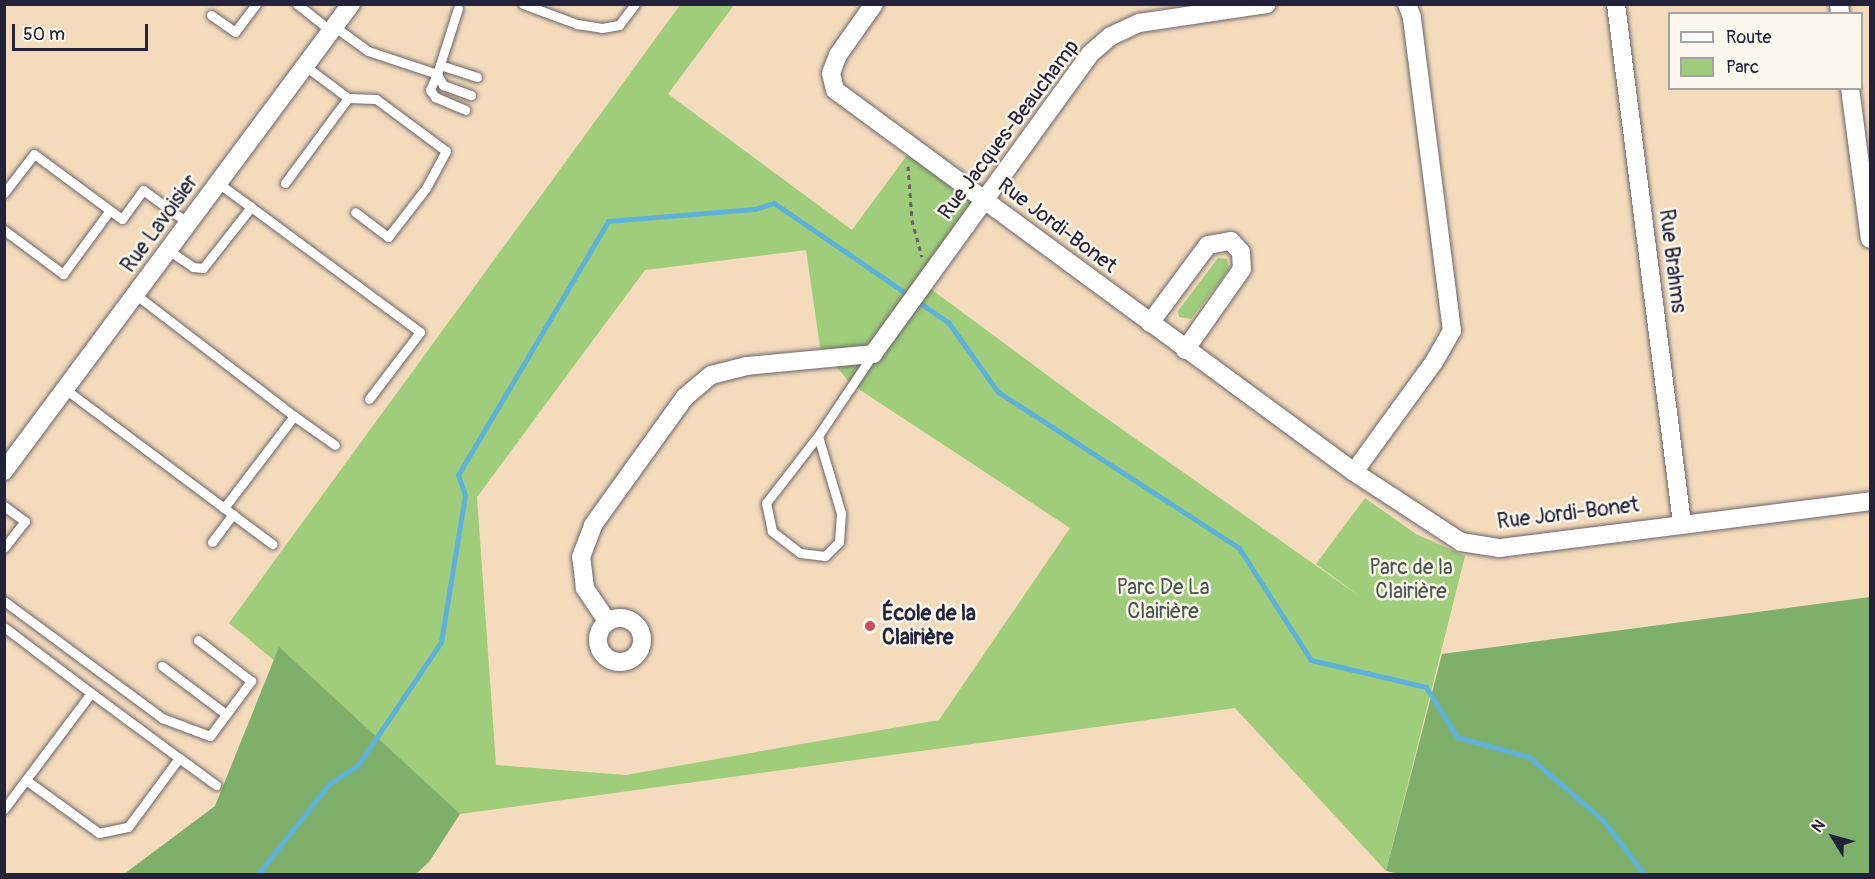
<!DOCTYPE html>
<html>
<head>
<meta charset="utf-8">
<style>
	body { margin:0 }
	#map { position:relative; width:1875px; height:879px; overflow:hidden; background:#f3dbbc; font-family:Pangolin,sans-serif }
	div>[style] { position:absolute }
	.green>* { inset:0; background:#9fcd7b }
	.forest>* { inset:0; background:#7fb06b }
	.stream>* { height:5px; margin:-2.5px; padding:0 2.5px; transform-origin:2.5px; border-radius:2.5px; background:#5eb2da }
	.path>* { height:3px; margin-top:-1.5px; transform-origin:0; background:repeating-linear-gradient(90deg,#6b6368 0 4.5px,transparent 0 9px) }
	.roads { filter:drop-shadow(0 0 2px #6b6368) drop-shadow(0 0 2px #6b6368) }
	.service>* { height:9px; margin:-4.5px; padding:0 4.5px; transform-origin:4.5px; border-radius:4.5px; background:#fff }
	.minor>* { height:18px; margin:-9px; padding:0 9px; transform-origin:9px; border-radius:9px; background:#fff }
	.minor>.ring { margin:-9px; padding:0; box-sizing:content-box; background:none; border:18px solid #fff; border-radius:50% }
	.dots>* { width:16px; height:16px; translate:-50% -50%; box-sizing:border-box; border:3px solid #fbf7ec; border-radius:50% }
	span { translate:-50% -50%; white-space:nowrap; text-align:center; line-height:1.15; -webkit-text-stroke:5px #fbf7ec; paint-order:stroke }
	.street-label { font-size:21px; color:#22223b }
	.park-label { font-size:21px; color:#48554e }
	.poi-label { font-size:21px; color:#22223b; font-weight:700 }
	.left { translate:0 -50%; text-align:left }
	.frame { position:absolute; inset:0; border:6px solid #22223b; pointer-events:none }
	.legend { position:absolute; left:1668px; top:12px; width:195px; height:78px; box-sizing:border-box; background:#fbf7ec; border:2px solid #a4a2a5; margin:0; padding:8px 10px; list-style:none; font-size:18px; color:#22223b }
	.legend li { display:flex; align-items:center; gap:12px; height:30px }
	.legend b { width:30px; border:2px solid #a4a2a5 }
	.north { position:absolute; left:1803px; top:807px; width:60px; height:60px; -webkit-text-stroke:4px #fbf7ec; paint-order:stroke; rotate:307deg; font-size:16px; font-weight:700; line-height:24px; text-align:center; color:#22223b }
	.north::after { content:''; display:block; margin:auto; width:21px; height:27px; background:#22223b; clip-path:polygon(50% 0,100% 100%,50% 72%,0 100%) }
	.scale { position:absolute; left:12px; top:24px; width:136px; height:27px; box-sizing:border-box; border:3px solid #22223b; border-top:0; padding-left:8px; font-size:18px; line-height:21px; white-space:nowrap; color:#22223b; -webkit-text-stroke:4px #fbf7ec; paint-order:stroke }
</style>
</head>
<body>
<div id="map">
	<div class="green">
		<i style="clip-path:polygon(evenodd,680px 5px,734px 5px,668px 94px,852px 230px,913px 147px,985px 200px,924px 284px,1089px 406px,1362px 598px,1316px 564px,1365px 498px,1416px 534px,1465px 556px,1386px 871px,1235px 708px,460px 814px,229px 623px,680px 5px,806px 250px,820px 347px,851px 384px,1070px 528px,939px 720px,626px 775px,496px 765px,477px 497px,645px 270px,806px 250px)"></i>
		<i style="clip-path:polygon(1218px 258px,1227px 259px,1229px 269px,1191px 319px,1179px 317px,1178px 311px)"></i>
	</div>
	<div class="forest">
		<i style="clip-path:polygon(1870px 597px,1870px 874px,1400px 874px,1386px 871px,1442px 654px)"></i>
		<i style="clip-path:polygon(279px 647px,460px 814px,429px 862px,416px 874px,124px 874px,215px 806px)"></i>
	</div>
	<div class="stream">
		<i style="left:258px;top:874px;width:115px;rotate:-51.7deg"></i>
		<i style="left:329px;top:784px;width:35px;rotate:-33deg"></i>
		<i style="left:358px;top:765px;width:148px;rotate:-56deg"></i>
		<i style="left:441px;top:642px;width:149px;rotate:-80.7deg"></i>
		<i style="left:465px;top:495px;width:21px;rotate:-109deg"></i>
		<i style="left:458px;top:475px;width:295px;rotate:-59.4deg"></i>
		<i style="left:608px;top:221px;width:147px;rotate:-4.7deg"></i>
		<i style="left:755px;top:209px;width:20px;rotate:-18deg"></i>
		<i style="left:774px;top:203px;width:211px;rotate:34.4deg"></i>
		<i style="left:948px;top:322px;width:86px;rotate:54.5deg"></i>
		<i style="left:998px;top:392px;width:287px;rotate:32.9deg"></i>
		<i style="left:1239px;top:548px;width:133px;rotate:57.3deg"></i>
		<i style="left:1311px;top:660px;width:118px;rotate:13.2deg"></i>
		<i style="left:1426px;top:687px;width:59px;rotate:58.2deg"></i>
		<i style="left:1457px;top:737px;width:75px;rotate:15.5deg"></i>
		<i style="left:1529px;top:757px;width:97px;rotate:40.4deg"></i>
		<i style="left:1603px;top:820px;width:68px;rotate:52.8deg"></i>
	</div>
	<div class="path">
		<i style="left:908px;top:166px;width:54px;rotate:85.8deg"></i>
		<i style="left:912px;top:220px;width:38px;rotate:75deg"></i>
	</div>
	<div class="roads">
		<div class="service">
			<i style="left:297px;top:4px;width:43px;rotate:38.5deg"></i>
			<i style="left:523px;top:4px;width:58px;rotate:20.3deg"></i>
			<i style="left:577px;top:24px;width:25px;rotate:9deg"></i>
			<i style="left:602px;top:28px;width:17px;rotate:-10deg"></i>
			<i style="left:619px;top:25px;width:26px;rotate:-53deg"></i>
			<i style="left:211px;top:15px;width:29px;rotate:35deg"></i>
			<i style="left:235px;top:32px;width:35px;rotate:-53deg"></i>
			<i style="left:335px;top:27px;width:41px;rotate:36deg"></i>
			<i style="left:368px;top:51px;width:73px;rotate:18.4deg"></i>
			<i style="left:437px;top:74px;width:69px;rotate:-72.3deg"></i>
			<i style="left:440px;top:65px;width:39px;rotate:18deg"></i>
			<i style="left:437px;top:74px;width:17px;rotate:114deg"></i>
			<i style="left:430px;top:90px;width:9px;rotate:54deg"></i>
			<i style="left:435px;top:97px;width:33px;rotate:23deg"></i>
			<i style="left:437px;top:74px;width:13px;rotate:61deg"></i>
			<i style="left:443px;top:85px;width:30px;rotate:20deg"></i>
			<i style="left:348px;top:98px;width:28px;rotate:2deg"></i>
			<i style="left:376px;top:99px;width:87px;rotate:36.6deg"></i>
			<i style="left:446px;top:151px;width:42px;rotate:118.4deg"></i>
			<i style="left:426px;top:188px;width:62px;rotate:127.8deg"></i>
			<i style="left:388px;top:237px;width:41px;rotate:-142.9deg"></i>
			<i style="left:285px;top:183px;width:106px;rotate:-53.5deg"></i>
			<i style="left:348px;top:98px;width:54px;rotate:-143.3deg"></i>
			<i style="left:4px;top:193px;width:49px;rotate:-52.4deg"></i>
			<i style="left:34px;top:154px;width:109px;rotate:36.5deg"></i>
			<i style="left:122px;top:219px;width:36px;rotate:-54deg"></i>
			<i style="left:143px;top:190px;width:56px;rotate:36.3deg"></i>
			<i style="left:251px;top:207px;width:210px;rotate:36.5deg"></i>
			<i style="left:420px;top:332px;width:84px;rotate:127.3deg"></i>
			<i style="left:4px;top:230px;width:74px;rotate:36.7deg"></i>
			<i style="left:63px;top:274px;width:79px;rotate:-53.7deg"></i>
			<i style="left:168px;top:250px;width:30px;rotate:34deg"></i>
			<i style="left:193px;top:267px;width:10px;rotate:6deg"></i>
			<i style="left:203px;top:268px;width:78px;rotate:-51.8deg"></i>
			<i style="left:251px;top:207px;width:41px;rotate:-144deg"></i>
			<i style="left:135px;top:294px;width:200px;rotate:37.5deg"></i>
			<i style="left:294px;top:416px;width:116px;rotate:127.3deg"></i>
			<i style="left:65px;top:389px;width:259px;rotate:36.8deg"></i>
			<i style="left:294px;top:416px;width:50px;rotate:35.3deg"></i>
			<i style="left:818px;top:436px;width:80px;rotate:73.4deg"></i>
			<i style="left:841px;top:513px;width:29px;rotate:94deg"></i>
			<i style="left:839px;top:542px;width:20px;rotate:135deg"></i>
			<i style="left:825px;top:556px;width:25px;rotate:-173deg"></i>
			<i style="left:800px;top:553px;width:36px;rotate:-142deg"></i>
			<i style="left:772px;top:531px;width:29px;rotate:-102deg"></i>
			<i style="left:766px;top:503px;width:85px;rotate:-52.2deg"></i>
			<i style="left:818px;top:436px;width:99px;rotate:-56.1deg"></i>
			<i style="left:4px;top:506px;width:26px;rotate:36deg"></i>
			<i style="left:25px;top:521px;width:34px;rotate:128deg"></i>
			<i style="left:212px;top:542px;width:35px;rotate:-53deg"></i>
			<i style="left:4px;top:601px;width:197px;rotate:36.5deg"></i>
			<i style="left:162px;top:718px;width:51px;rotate:20.6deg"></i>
			<i style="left:210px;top:736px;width:69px;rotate:-53.3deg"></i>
			<i style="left:251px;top:681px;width:67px;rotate:-142.3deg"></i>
			<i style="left:4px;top:627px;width:109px;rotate:37.2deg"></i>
			<i style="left:91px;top:693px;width:145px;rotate:126.9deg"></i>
			<i style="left:162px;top:666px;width:80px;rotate:36.9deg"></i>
			<i style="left:179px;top:758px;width:46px;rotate:36.1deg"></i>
			<i style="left:26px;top:780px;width:90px;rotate:36deg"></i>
			<i style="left:99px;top:833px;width:30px;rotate:-12deg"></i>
			<i style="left:128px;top:827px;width:86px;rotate:-53.5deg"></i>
			<i style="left:179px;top:758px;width:109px;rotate:-143.5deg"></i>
		</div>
		<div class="minor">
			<i style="left:874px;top:4px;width:62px;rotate:125.2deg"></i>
			<i style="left:838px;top:55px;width:19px;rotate:111deg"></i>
			<i style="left:831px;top:73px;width:17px;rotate:77deg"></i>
			<i style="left:835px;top:90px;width:644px;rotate:36.35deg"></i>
			<i style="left:1354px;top:472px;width:128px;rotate:33.2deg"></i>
			<i style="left:1461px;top:542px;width:39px;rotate:9deg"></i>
			<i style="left:1500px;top:548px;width:373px;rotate:-7.2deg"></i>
			<i style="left:1616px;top:4px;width:523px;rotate:82.75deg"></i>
			<i style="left:1839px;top:4px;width:10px;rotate:84deg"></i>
			<i style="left:1850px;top:88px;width:152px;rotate:82.5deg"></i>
			<i style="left:1150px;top:323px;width:97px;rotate:-53.4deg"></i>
			<i style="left:1208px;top:245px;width:23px;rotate:-10deg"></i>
			<i style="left:1231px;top:241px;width:15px;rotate:48deg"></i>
			<i style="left:1241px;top:252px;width:17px;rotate:87deg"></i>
			<i style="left:1242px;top:269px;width:99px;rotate:125.1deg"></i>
			<i style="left:4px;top:471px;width:582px;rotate:-53.39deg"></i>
			<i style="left:1354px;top:472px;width:136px;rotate:-54deg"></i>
			<i style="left:1434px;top:362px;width:36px;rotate:-60deg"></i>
			<i style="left:1452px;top:331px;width:317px;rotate:-97.3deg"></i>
			<i style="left:1412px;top:17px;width:14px;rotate:-111deg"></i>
			<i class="ring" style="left:598px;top:618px;width:26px;height:26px"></i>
			<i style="left:607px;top:621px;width:40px;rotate:-124deg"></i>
			<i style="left:585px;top:588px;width:31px;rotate:-97deg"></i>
			<i style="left:581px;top:557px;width:34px;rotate:-69deg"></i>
			<i style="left:593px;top:525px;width:158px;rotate:-54.3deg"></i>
			<i style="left:685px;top:397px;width:34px;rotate:-40deg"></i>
			<i style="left:711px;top:375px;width:36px;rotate:-14deg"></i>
			<i style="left:746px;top:366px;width:128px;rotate:-5.4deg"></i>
			<i style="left:873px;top:354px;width:370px;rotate:-54.1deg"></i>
			<i style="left:1090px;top:54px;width:28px;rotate:-41deg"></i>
			<i style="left:1111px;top:36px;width:31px;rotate:-25deg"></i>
			<i style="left:1139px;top:23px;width:129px;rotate:-8.4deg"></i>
		</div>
	</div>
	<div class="dots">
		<i style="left:870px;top:626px;background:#d1495b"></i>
	</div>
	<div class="street-label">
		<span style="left:1009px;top:130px;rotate:-53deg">Rue Jacques-Beauchamp</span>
		<span style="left:160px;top:224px;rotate:-54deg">Rue Lavoisier</span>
		<span style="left:1057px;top:226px;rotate:37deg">Rue Jordi-Bonet</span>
		<span style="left:1672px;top:261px;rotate:83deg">Rue Brahms</span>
		<span style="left:1568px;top:514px;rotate:-7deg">Rue Jordi-Bonet</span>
	</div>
	<div class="park-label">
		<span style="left:1411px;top:580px">Parc de la<br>Clairière</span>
		<span style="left:1163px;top:600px">Parc De La<br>Clairière</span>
	</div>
	<div class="poi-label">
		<span class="left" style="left:882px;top:626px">École de la<br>Clairière</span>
	</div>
	<div class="frame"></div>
	<ul class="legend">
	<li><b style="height:8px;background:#fff"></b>Route</li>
	<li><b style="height:16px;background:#9fcd7b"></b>Parc</li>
	</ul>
	<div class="north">N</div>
	<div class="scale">50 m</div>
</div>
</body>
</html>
